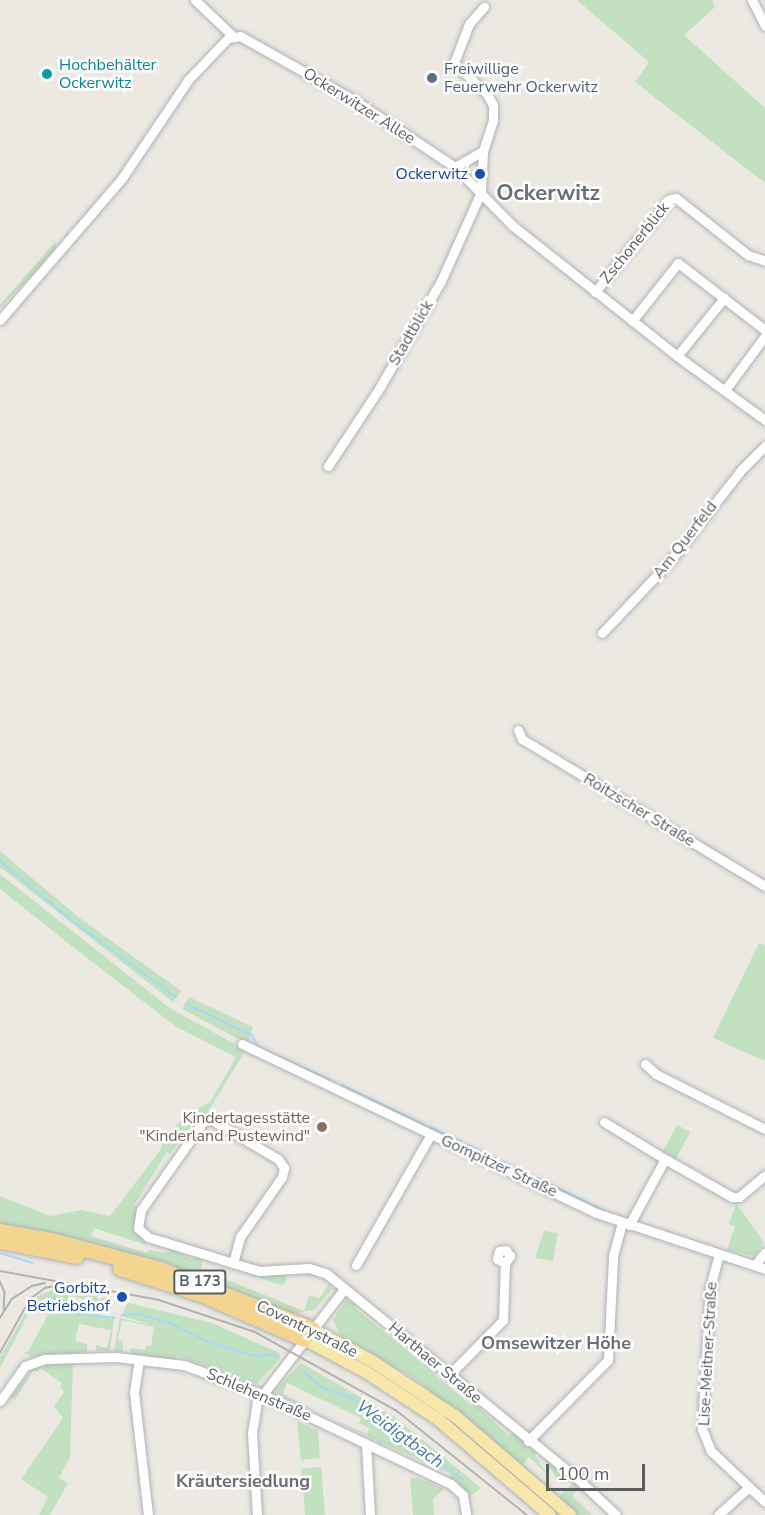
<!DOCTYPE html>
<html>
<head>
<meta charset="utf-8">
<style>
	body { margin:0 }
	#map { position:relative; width:765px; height:1515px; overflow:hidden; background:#ebe9e2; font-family:"Nunito Sans",sans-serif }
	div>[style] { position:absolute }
	.green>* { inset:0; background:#c2e1c0; transform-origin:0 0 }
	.stream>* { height:2px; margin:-1px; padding:0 1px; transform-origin:1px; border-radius:1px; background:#a6d8f7 }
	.roads { filter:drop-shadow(0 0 2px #afb2b6) drop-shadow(0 0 2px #afb2b6) }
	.minor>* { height:9px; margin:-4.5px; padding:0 4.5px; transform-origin:4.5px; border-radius:4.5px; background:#fff }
	.major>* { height:12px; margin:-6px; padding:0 6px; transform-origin:6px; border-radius:6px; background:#f7e7ab }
	.highway>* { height:15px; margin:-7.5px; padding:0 7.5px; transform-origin:7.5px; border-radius:7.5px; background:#f3d591 }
	.tram>* { height:1.5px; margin:-0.75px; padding:0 0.75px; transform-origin:0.75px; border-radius:0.75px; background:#b0b1b1 }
	.dots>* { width:16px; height:16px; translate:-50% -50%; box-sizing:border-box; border:3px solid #fff; border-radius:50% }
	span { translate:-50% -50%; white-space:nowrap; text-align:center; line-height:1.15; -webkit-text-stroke:5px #fff; paint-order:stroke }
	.shield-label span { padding:2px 4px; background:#fff; border:2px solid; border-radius:4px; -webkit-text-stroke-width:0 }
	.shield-label { font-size:15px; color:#5a5e61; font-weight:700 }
	.culture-label { font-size:16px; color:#0d838f }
	.left { translate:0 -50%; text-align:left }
	.service-label { font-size:16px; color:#4e5e75 }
	.street-label { font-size:16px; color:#5a5e61 }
	.transit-label { font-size:16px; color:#164399 }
	.right { translate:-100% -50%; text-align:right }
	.education-label { font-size:16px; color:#785e54 }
	.neighbourhood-label { font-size:18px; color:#6b6f73; font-weight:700 }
	.water-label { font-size:18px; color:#467aa6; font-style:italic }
	.district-label { font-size:22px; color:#6b6f73; font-weight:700 }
	.scale { position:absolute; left:546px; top:1464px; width:99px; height:27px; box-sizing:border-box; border:3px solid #5a5e61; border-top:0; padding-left:8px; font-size:18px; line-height:21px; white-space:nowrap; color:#5a5e61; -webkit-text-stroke:4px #fff; paint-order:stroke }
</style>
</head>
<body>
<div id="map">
	<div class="green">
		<i style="clip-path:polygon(577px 0,712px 0,715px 7px,684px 35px,765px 108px,765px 183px,635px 82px,649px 62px)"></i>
		<i style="clip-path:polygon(55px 242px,57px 249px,0 308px,0 305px)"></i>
		<i style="clip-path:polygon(0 851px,77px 916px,181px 991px,173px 1002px,0 867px)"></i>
		<i style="clip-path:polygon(0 874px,171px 1009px,246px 1050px,204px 1118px,199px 1122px,195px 1120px,170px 1154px,167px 1152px,134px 1205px,138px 1208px,134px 1226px,148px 1240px,146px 1245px,94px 1228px,91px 1236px,147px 1253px,149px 1250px,166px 1253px,172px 1248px,192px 1260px,195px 1255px,203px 1258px,201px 1269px,304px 1311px,309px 1295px,320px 1298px,329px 1283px,332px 1289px,314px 1310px,289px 1314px,160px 1263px,0 1226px,0 1196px,50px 1216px,81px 1210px,110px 1216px,161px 1149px,162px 1139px,188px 1114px,210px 1102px,236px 1057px,175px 1026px,68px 943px,0 889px)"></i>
		<i style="clip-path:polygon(759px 943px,765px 946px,765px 1061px,713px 1038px)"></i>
		<i style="clip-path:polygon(189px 997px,253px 1027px,248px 1044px,182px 1009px)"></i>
		<i style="left:677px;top:1125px;width:15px;height:30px;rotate:28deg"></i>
		<i style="clip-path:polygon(736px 1203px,764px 1242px,754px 1256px,727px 1250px,735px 1226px,729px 1224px)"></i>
		<i style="clip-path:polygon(544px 1231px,558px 1233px,553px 1261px,535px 1258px)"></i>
		<i style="clip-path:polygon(210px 1260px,259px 1274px,284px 1274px,287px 1278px,283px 1286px)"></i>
		<i style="clip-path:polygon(56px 1288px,113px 1300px,113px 1305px,69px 1296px,67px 1307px,114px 1318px,110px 1351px,96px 1351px,96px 1345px,107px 1348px,111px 1330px,79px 1324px,75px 1341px,87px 1344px,87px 1352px,32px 1357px,23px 1352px,28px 1352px,51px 1309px,46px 1306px,48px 1302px,44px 1299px,41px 1304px,36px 1297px)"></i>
		<i style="clip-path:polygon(34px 1298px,35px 1301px,0 1368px,0 1357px)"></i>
		<i style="clip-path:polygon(346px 1300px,356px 1304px,354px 1307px,424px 1365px,427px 1362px,438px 1371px,435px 1375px,471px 1405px,474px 1403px,509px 1436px,513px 1432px,537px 1451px,535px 1455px,547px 1474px,529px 1457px,523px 1464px,558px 1497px,573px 1483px,579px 1488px,572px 1496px,593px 1515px,576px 1515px,490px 1438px,415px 1379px,340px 1335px,333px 1320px)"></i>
		<i style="clip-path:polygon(128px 1303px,212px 1323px,280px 1353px,280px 1358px,257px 1384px,177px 1356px,175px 1360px,132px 1355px,130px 1348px,145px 1350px,146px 1346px,151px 1346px,154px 1327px,122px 1320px,118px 1340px,123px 1341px,123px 1352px,114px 1351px,120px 1318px,155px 1326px,122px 1316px)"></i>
		<i style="clip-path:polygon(73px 1362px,70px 1457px,59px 1478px,68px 1483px,50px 1515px,39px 1515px,48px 1497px,21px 1479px,63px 1418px,54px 1406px,64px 1392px,60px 1387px,62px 1383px,40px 1368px,38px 1372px,34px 1369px,15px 1400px,10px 1397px,34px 1367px)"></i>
		<i style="clip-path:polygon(301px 1363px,395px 1417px,481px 1488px,467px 1498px,449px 1479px,451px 1474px,382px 1443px,380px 1446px,378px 1441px,327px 1417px,367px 1434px,370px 1428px,359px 1423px,361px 1418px,287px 1383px,283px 1394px,321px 1414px,277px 1394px,276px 1389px)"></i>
		<i style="clip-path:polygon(297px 1421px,318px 1431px,320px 1458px,301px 1460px)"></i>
		<i style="clip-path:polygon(540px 1453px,573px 1479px,560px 1483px)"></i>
		<i style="left:321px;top:1467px;width:48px;height:20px;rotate:85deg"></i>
		<i style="clip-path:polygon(410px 1478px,419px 1478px,444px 1489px,433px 1499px,434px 1515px,413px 1515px)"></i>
	</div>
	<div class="stream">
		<i style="left:0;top:861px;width:92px;rotate:39.7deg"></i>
		<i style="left:71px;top:920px;width:130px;rotate:36.3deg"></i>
		<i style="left:186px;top:1004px;width:73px;rotate:25.2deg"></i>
		<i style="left:252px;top:1035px;width:13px;rotate:63deg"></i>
		<i style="left:258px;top:1047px;width:79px;rotate:24.6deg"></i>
		<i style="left:342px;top:1085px;width:92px;rotate:25.7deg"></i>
		<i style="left:430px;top:1127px;width:35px;rotate:25deg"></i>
		<i style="left:466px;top:1144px;width:34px;rotate:26deg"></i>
		<i style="left:502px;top:1161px;width:34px;rotate:26deg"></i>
		<i style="left:538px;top:1178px;width:75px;rotate:26.2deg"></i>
		<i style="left:0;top:1253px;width:34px;rotate:17deg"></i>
		<i style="left:54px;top:1298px;width:29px;rotate:34deg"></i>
		<i style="left:78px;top:1314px;width:37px;rotate:6deg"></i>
		<i style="left:122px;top:1315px;width:16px;rotate:-4deg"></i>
		<i style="left:138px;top:1314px;width:32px;rotate:16deg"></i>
		<i style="left:169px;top:1323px;width:42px;rotate:25.3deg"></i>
		<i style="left:207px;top:1341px;width:53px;rotate:17.4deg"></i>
		<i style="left:258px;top:1357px;width:14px;rotate:-12deg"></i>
		<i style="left:272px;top:1354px;width:7px;rotate:27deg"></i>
		<i style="left:305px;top:1372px;width:22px;rotate:43deg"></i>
		<i style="left:321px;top:1387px;width:35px;rotate:20deg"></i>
		<i style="left:354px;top:1399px;width:37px;rotate:33deg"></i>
		<i style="left:385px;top:1419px;width:99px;rotate:38deg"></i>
	</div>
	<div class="roads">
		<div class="minor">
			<i style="left:195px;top:0;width:52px;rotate:43.5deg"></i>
			<i style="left:752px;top:0;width:29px;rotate:63deg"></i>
			<i style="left:455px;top:167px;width:32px;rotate:-30deg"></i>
			<i style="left:595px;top:292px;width:119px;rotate:-51.1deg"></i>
			<i style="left:670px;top:199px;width:6px;rotate:-9deg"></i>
			<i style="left:676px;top:198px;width:92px;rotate:38.4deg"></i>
			<i style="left:748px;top:255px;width:18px;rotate:19deg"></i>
			<i style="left:0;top:320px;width:187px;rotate:-49.3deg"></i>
			<i style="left:122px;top:178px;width:118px;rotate:-56deg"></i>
			<i style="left:188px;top:80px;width:58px;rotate:-46.4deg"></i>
			<i style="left:228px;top:38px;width:12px;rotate:-9deg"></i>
			<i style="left:240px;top:36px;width:131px;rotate:29.3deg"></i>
			<i style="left:354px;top:100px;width:121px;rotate:33.6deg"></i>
			<i style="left:455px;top:167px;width:83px;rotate:45.5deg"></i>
			<i style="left:513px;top:226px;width:209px;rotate:38.4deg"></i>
			<i style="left:677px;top:356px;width:109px;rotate:36deg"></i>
			<i style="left:632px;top:321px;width:74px;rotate:-51.6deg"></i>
			<i style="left:678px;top:263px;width:110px;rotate:37.6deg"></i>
			<i style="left:677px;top:356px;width:75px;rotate:-51deg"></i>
			<i style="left:725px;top:390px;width:67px;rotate:-53.5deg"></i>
			<i style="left:328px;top:466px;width:95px;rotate:-56.6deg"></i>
			<i style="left:380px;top:387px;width:122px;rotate:-60.1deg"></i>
			<i style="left:441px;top:281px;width:98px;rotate:-65.8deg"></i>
			<i style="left:481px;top:192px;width:41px;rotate:-87.2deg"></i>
			<i style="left:483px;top:151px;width:33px;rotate:-72deg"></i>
			<i style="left:493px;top:120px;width:15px;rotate:-90deg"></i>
			<i style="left:493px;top:105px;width:13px;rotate:-119deg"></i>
			<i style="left:487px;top:94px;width:45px;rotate:-136.8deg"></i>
			<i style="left:454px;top:63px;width:42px;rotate:-69deg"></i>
			<i style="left:469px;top:24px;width:23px;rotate:-49deg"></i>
			<i style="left:602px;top:633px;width:99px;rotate:-46.6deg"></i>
			<i style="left:670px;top:561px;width:117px;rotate:-52deg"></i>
			<i style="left:742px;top:469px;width:33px;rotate:-45deg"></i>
			<i style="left:518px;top:730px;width:10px;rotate:66deg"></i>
			<i style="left:522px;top:739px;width:284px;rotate:31.2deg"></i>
			<i style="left:242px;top:1044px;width:392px;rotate:25.5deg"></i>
			<i style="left:596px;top:1213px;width:178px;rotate:18.3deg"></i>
			<i style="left:645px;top:1064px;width:15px;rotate:42deg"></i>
			<i style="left:656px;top:1074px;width:122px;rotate:26.8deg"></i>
			<i style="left:210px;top:1119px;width:79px;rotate:30.5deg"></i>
			<i style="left:278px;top:1159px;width:11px;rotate:56deg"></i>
			<i style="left:284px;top:1168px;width:9px;rotate:103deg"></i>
			<i style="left:282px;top:1177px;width:73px;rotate:125deg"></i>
			<i style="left:240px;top:1237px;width:27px;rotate:105deg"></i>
			<i style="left:233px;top:1263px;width:89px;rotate:-163deg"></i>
			<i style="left:148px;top:1237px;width:13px;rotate:-138deg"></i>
			<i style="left:138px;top:1228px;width:18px;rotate:-81deg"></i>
			<i style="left:141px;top:1210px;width:108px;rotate:-54.8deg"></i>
			<i style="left:203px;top:1122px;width:8px;rotate:-23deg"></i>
			<i style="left:604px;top:1122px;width:71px;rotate:31.2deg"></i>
			<i style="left:629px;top:1225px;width:75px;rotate:-61.4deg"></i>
			<i style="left:665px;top:1159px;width:77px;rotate:29.6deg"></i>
			<i style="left:732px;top:1197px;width:7px"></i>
			<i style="left:739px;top:1197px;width:34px;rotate:-40deg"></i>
			<i style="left:719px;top:1254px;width:34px;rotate:105deg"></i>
			<i style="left:710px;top:1287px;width:142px;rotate:93.2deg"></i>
			<i style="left:702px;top:1429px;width:24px;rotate:68deg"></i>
			<i style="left:711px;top:1451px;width:74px;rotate:43.4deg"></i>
			<i style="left:233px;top:1263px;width:27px;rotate:17deg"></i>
			<i style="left:259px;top:1271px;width:50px;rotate:-3.4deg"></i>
			<i style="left:309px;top:1268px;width:19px;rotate:18deg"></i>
			<i style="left:327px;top:1274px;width:325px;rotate:39.3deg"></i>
			<i style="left:579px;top:1480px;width:51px;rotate:43.4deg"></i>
			<i style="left:356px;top:1265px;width:151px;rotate:-60.2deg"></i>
			<i style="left:755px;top:1265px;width:16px;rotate:-52deg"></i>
			<i style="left:139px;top:1360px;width:32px;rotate:99deg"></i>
			<i style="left:134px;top:1392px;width:124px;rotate:83.5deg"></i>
			<i style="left:449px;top:1375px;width:77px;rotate:-45.5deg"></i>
			<i style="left:503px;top:1320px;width:57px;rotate:-88deg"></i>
			<i style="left:505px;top:1263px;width:9px;rotate:-54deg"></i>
			<i style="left:510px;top:1256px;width:7px;rotate:-124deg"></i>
			<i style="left:506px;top:1250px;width:7px;rotate:172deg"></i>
			<i style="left:499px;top:1251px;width:8px;rotate:104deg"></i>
			<i style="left:497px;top:1259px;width:9px;rotate:27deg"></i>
			<i style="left:0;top:1401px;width:43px;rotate:-54.5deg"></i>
			<i style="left:25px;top:1366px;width:20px;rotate:-20deg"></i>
			<i style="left:44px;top:1359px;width:72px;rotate:-1.6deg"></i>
			<i style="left:116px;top:1357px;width:68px;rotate:6.7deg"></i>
			<i style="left:184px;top:1365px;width:83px;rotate:20.4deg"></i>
			<i style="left:262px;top:1394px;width:209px;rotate:25.5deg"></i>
			<i style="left:451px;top:1484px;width:16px;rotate:43deg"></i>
			<i style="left:463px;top:1495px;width:20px;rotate:81deg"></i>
			<i style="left:528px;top:1441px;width:114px;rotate:-45.4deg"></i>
			<i style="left:608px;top:1360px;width:104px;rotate:-87.2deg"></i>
			<i style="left:613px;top:1256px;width:34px;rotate:-75deg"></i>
			<i style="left:366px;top:1444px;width:71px;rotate:86.8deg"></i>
			<i style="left:257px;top:1515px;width:82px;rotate:-93.5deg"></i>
			<i style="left:252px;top:1433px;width:31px;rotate:-81deg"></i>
			<i style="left:257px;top:1402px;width:143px;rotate:-52.4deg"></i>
			<i style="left:718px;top:1515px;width:39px;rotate:-42deg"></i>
		</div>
		<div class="major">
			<i style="left:312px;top:1329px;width:68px;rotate:28.1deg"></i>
			<i style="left:372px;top:1361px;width:100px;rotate:33.5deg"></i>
			<i style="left:455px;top:1416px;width:152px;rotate:40.7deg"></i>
			<i style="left:304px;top:1339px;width:70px;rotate:28deg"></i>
			<i style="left:366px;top:1372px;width:87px;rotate:33.3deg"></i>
			<i style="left:439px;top:1420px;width:146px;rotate:40.6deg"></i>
		</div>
		<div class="highway">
			<i style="left:0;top:1231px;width:52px;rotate:10deg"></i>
			<i style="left:51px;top:1240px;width:113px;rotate:14.9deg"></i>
			<i style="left:160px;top:1269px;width:163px;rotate:21.5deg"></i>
			<i style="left:0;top:1241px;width:78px;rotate:11deg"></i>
			<i style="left:120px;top:1268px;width:85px;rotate:17.8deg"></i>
			<i style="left:201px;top:1294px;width:112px;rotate:23.6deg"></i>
		</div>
	</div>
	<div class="tram">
		<i style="left:0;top:1271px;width:162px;rotate:10.3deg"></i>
		<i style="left:159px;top:1300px;width:101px;rotate:18.4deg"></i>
		<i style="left:255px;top:1332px;width:161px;rotate:29deg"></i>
		<i style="left:396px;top:1410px;width:168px;rotate:38.7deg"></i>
		<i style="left:0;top:1281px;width:12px;rotate:66deg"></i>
		<i style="left:5px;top:1292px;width:17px;rotate:93deg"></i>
		<i style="left:0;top:1318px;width:22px;rotate:-58deg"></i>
		<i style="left:12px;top:1299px;width:24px;rotate:-33deg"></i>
		<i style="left:32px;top:1286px;width:13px;rotate:-13deg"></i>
		<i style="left:0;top:1353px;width:62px;rotate:-60.9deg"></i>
		<i style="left:30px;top:1299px;width:19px;rotate:-36deg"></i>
		<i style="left:45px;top:1288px;width:14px;rotate:-12deg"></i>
	</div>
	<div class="dots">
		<i style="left:47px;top:74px;background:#0f9aa8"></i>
		<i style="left:432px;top:78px;background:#5c6f8a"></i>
		<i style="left:480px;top:174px;background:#1a4fb4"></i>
		<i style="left:322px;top:1127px;background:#8d6e63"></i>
		<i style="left:122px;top:1297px;background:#1a4fb4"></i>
	</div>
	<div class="shield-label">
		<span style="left:200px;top:1282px">B 173</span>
	</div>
	<div class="culture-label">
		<span class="left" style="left:59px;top:74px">Hochbehälter<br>Ockerwitz</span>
	</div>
	<div class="service-label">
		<span class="left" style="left:444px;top:78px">Freiwillige<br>Feuerwehr Ockerwitz</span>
	</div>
	<div class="street-label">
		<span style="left:359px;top:106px;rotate:32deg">Ockerwitzer Allee</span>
		<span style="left:635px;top:243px;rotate:-51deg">Zschonerblick</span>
		<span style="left:411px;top:333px;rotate:-60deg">Stadtblick</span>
		<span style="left:685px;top:540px;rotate:-52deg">Am Querfeld</span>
		<span style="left:639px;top:810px;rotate:31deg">Roitzscher Straße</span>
		<span style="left:499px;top:1166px;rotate:25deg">Gompitzer Straße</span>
		<span style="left:307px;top:1329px;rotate:26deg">Coventrystraße</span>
		<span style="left:708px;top:1354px;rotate:-87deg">Lise-Meitner-Straße</span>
		<span style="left:435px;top:1363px;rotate:40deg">Harthaer Straße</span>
		<span style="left:259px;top:1395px;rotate:23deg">Schlehenstraße</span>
	</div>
	<div class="transit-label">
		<span class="right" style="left:468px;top:174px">Ockerwitz</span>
		<span class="right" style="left:110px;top:1297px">Gorbitz,<br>Betriebshof</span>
	</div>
	<div class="education-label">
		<span class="right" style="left:310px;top:1127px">Kindertagesstätte<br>"Kinderland Pustewind"</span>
	</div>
	<div class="neighbourhood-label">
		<span style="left:556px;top:1343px">Omsewitzer Höhe</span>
		<span style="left:243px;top:1481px">Kräutersiedlung</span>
	</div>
	<div class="water-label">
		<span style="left:400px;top:1434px;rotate:36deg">Weidigtbach</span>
	</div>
	<div class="district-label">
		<span style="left:548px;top:194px">Ockerwitz</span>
	</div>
	<div class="scale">100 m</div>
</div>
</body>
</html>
